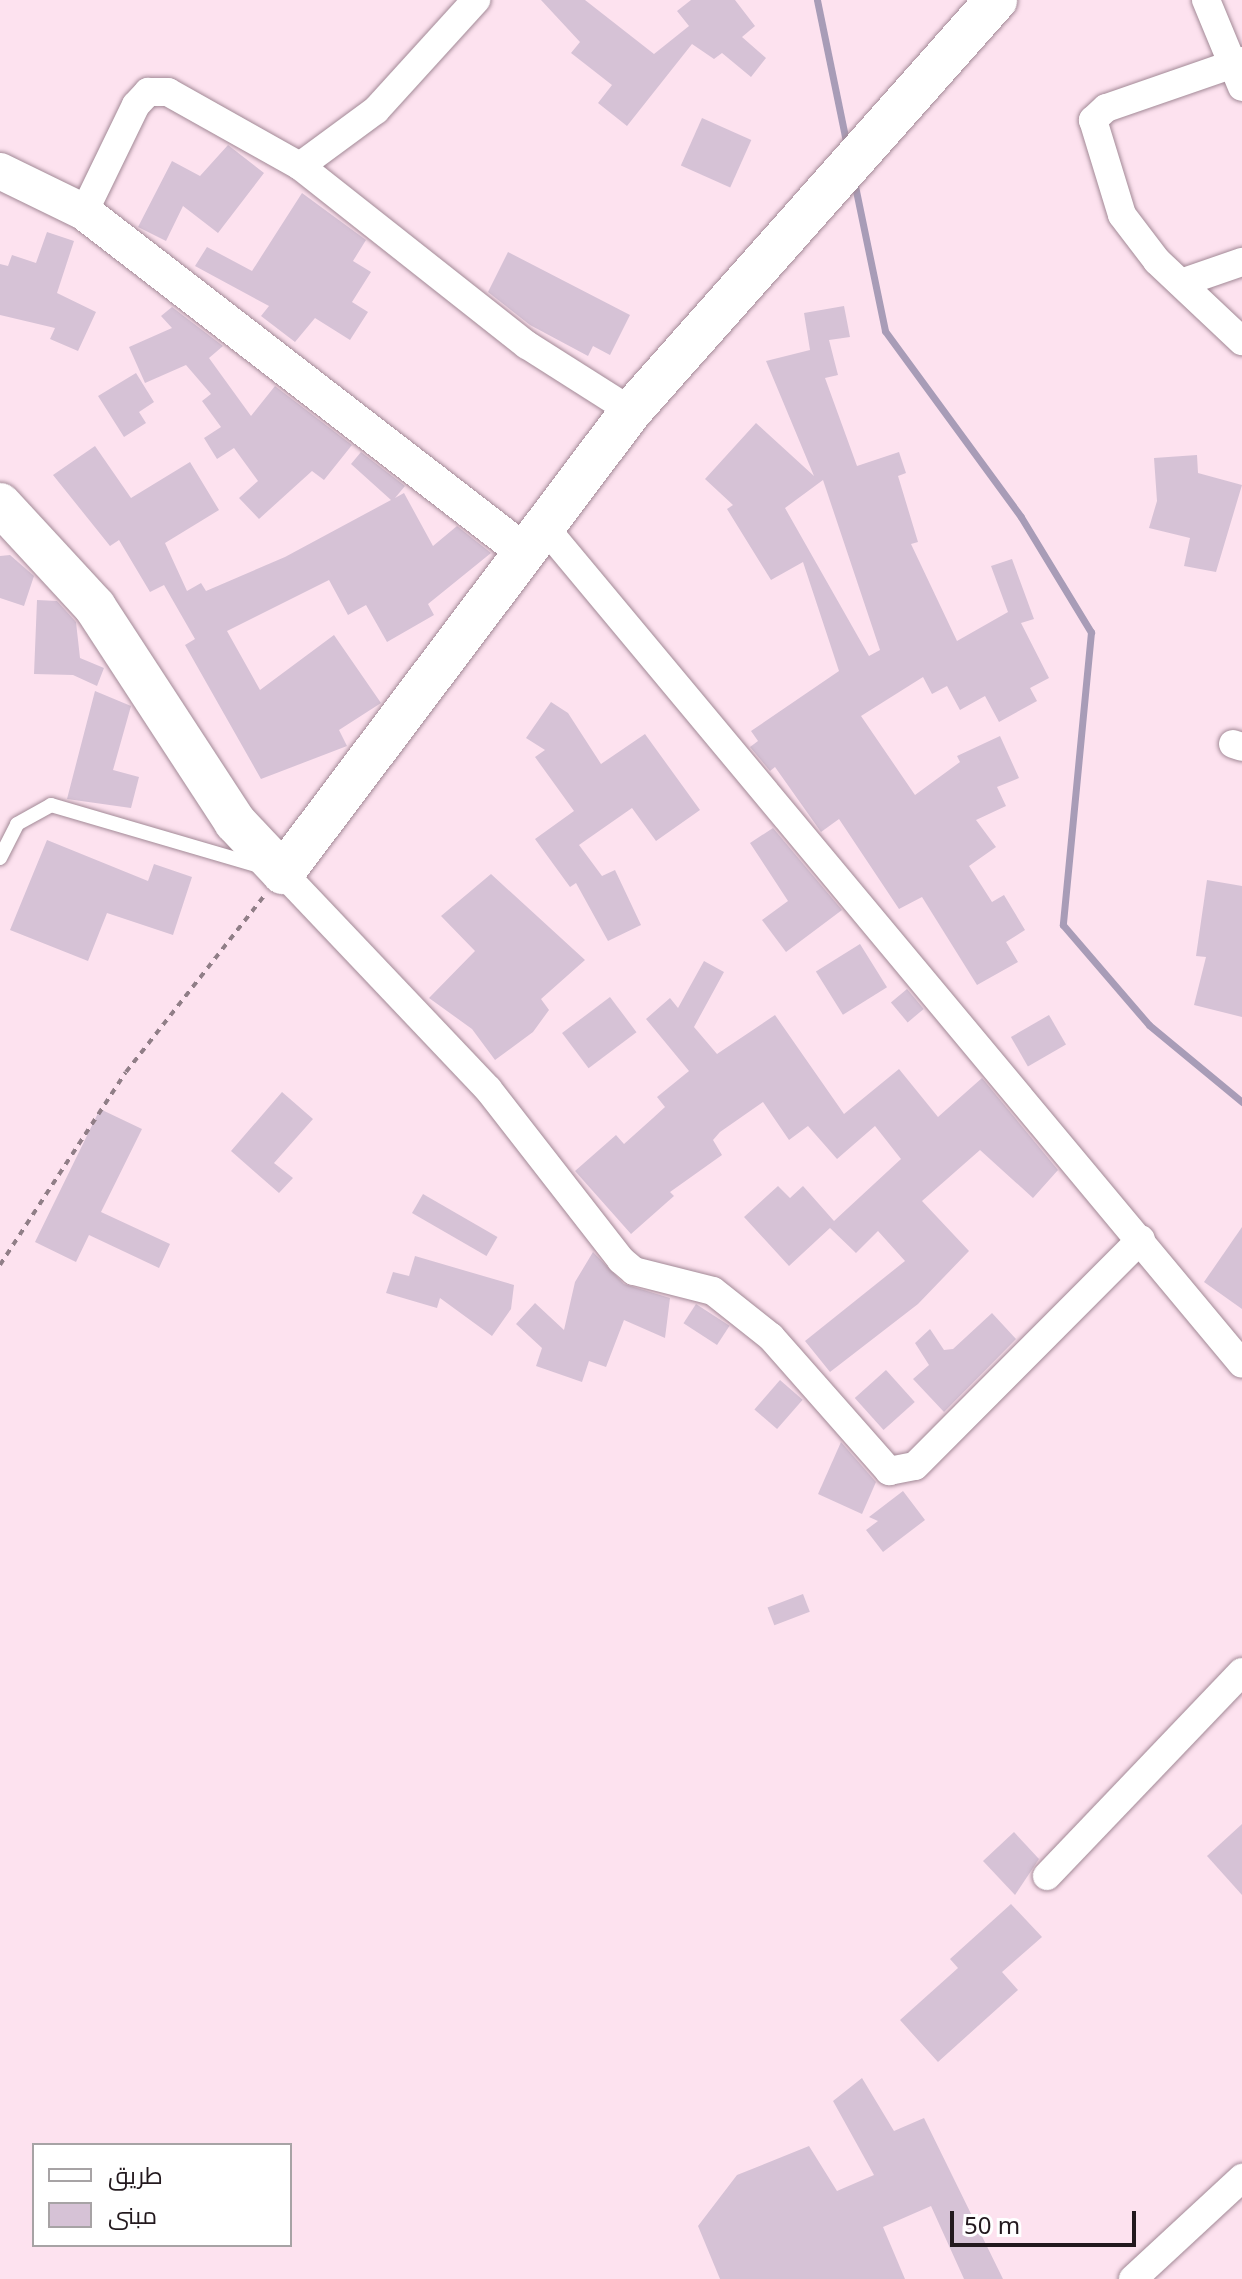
<!DOCTYPE html>
<html>
<head>
<meta charset="utf-8">
<style>
	body { margin:0 }
	#map { position:relative; width:1242px; height:2279px; overflow:hidden; background:#fde2ef; font-family:"Noto Sans",Cairo,sans-serif }
	div>[style] { position:absolute }
	.stream>* { height:7px; margin:-3.5px; padding:0 3.5px; transform-origin:3.5px; border-radius:3.5px; background:#a89cb7 }
	.building>* { inset:0; background:#d6c2d6; transform-origin:0 0 }
	.path>* { height:4px; margin-top:-2px; transform-origin:0; background:repeating-linear-gradient(90deg,#907e87 0 6px,transparent 0 12px) }
	.roads { filter:drop-shadow(0 0 2px #a28996) drop-shadow(0 0 2px #a28996) }
	.service>* { height:14px; margin:-7px; padding:0 7px; transform-origin:7px; border-radius:7px; background:#fff }
	.minor>* { height:28px; margin:-14px; padding:0 14px; transform-origin:14px; border-radius:14px; background:#fff }
	.tertiary>* { height:36px; margin:-18px; padding:0 18px; transform-origin:18px; border-radius:18px; background:#fff }
	.secondary>* { height:42px; margin:-21px; padding:0 21px; transform-origin:21px; border-radius:21px; background:#fff }
	span { translate:-50% -50%; white-space:nowrap; text-align:center; line-height:1.15; -webkit-text-stroke:6px #fff; paint-order:stroke }
	.legend { position:absolute; left:32px; top:2143px; width:260px; height:104px; box-sizing:border-box; background:#fff; border:2px solid #a7a3a5; margin:0; padding:10px 14px; list-style:none; font-size:24px; color:#23191e }
	.legend li { display:flex; align-items:center; gap:16px; height:40px }
	.legend b { width:40px; border:2px solid #a7a3a5 }
	.scale { position:absolute; left:950px; top:2211px; width:186px; height:36px; box-sizing:border-box; border:4px solid #23191e; border-top:0; padding-left:10px; font-size:24px; line-height:28px; white-space:nowrap; color:#23191e; -webkit-text-stroke:6px #fff; paint-order:stroke }
</style>
</head>
<body>
<div id="map">
	<div class="stream">
		<i style="left:817px;top:0;width:149px;rotate:78.4deg"></i>
		<i style="left:854px;top:181px;width:153px;rotate:78.3deg"></i>
		<i style="left:885px;top:331px;width:230px;rotate:53.8deg"></i>
		<i style="left:1021px;top:517px;width:135px;rotate:58.7deg"></i>
		<i style="left:1091px;top:632px;width:294px;rotate:95.5deg"></i>
		<i style="left:1063px;top:925px;width:132px;rotate:49.3deg"></i>
		<i style="left:1149px;top:1025px;width:121px;rotate:39.6deg"></i>
	</div>
	<div class="building">
		<i style="clip-path:polygon(541px 0,585px 0,654px 54px,689px 26px,677px 11px,691px 0,735px 0,755px 26px,742px 37px,766px 58px,751px 77px,722px 53px,714px 59px,692px 44px,627px 126px,598px 103px,612px 85px,571px 53px,580px 42px)"></i>
		<i style="left:702px;top:118px;width:54px;height:52px;rotate:24deg"></i>
		<i style="clip-path:polygon(228px 145px,264px 173px,218px 233px,183px 206px,166px 241px,138px 227px,172px 161px,200px 176px)"></i>
		<i style="clip-path:polygon(302px 193px,366px 240px,353px 261px,371px 272px,352px 302px,368px 312px,350px 340px,315px 318px,295px 342px,261px 316px,269px 306px,195px 266px,207px 247px,252px 271px)"></i>
		<i style="clip-path:polygon(47px 232px,74px 241px,57px 293px,96px 312px,78px 351px,50px 339px,55px 328px,0 315px,0 264px,8px 266px,12px 255px,36px 263px)"></i>
		<i style="clip-path:polygon(508px 252px,630px 315px,610px 355px,593px 346px,588px 356px,530px 325px,488px 292px)"></i>
		<i style="clip-path:polygon(evenodd,844px 306px,850px 337px,829px 340px,838px 375px,825px 378px,857px 466px,899px 452px,906px 473px,898px 476px,918px 542px,911px 544px,957px 641px,1008px 612px,991px 566px,1012px 559px,1034px 619px,1021px 623px,1049px 678px,1030px 688px,1037px 701px,999px 722px,985px 696px,960px 710px,947px 686px,932px 694px,923px 677px,861px 716px,915px 795px,960px 762px,957px 756px,1000px 736px,1019px 778px,997px 787px,1006px 806px,976px 820px,996px 847px,969px 866px,992px 902px,1004px 895px,1025px 930px,1006px 942px,1018px 962px,977px 985px,922px 897px,899px 909px,839px 819px,821px 832px,775px 767px,770px 771px,750px 747px,758px 741px,751px 731px,839px 671px,803px 562px,771px 580px,727px 509px,733px 505px,705px 479px,756px 423px,814px 476px,766px 361px,810px 350px,804px 313px,844px 306px,823px 480px,880px 650px,869px 656px,785px 508px,823px 480px)"></i>
		<i style="clip-path:polygon(172px 307px,223px 346px,209px 358px,251px 416px,275px 386px,352px 445px,324px 480px,312px 471px,259px 519px,239px 498px,258px 481px,234px 448px,217px 459px,204px 438px,221px 427px,202px 401px,211px 394px,186px 365px,145px 383px,129px 347px,172px 328px,161px 316px)"></i>
		<i style="clip-path:polygon(136px 373px,154px 402px,139px 412px,146px 423px,124px 437px,98px 396px)"></i>
		<i style="clip-path:polygon(95px 446px,131px 498px,190px 462px,219px 510px,165px 543px,187px 591px,201px 583px,206px 591px,285px 557px,391px 500px,351px 464px,361px 452px,405px 486px,395px 498px,404px 493px,433px 546px,457px 526px,491px 553px,428px 604px,434px 615px,387px 642px,366px 605px,348px 615px,329px 580px,227px 631px,260px 690px,334px 635px,381px 703px,339px 730px,347px 746px,261px 779px,185px 645px,195px 639px,164px 585px,150px 592px,119px 540px,110px 546px,53px 475px)"></i>
		<i style="clip-path:polygon(1197px 455px,1198px 473px,1242px 485px,1216px 572px,1184px 566px,1190px 538px,1149px 528px,1157px 501px,1154px 458px)"></i>
		<i style="clip-path:polygon(10px 555px,34px 576px,24px 606px,0 598px,0 556px)"></i>
		<i style="clip-path:polygon(37px 600px,57px 601px,76px 622px,80px 658px,104px 668px,97px 686px,73px 675px,34px 674px)"></i>
		<i style="clip-path:polygon(95px 691px,131px 706px,113px 770px,139px 777px,131px 808px,67px 799px)"></i>
		<i style="clip-path:polygon(551px 702px,568px 713px,601px 764px,645px 734px,700px 810px,656px 841px,632px 808px,579px 845px,602px 876px,615px 870px,641px 925px,608px 941px,576px 883px,570px 887px,535px 839px,574px 811px,535px 757px,545px 750px,526px 738px)"></i>
		<i style="clip-path:polygon(773px 828px,842px 910px,786px 952px,762px 920px,788px 901px,750px 843px)"></i>
		<i style="clip-path:polygon(47px 840px,148px 881px,154px 864px,192px 877px,173px 935px,107px 913px,88px 961px,10px 930px)"></i>
		<i style="clip-path:polygon(491px 874px,585px 960px,541px 999px,549px 1010px,533px 1032px,495px 1060px,472px 1029px,429px 998px,475px 951px,441px 916px)"></i>
		<i style="clip-path:polygon(1207px 880px,1242px 886px,1242px 1017px,1194px 1005px,1206px 957px,1196px 956px)"></i>
		<i style="left:860px;top:944px;width:51px;height:52px;rotate:58deg"></i>
		<i style="clip-path:polygon(704px 961px,724px 972px,694px 1027px,717px 1054px,775px 1015px,844px 1114px,899px 1069px,938px 1117px,982px 1078px,1058px 1170px,1033px 1198px,980px 1150px,922px 1201px,969px 1251px,918px 1304px,830px 1372px,805px 1341px,905px 1261px,878px 1231px,856px 1253px,830px 1228px,789px 1266px,744px 1217px,778px 1186px,790px 1198px,803px 1186px,834px 1221px,901px 1159px,875px 1126px,837px 1159px,808px 1126px,789px 1140px,763px 1102px,720px 1132px,713px 1140px,722px 1155px,670px 1192px,674px 1196px,631px 1234px,575px 1171px,616px 1135px,624px 1144px,653px 1118px,665px 1107px,657px 1097px,689px 1071px,646px 1019px,670px 998px,678px 1008px)"></i>
		<i style="left:907px;top:989px;width:26px;height:21px;rotate:50deg"></i>
		<i style="left:610px;top:997px;width:44px;height:60px;rotate:53deg"></i>
		<i style="left:1049px;top:1015px;width:34px;height:44px;rotate:60deg"></i>
		<i style="clip-path:polygon(282px 1092px,313px 1119px,274px 1163px,293px 1178px,279px 1193px,231px 1151px)"></i>
		<i style="clip-path:polygon(100px 1109px,142px 1129px,101px 1212px,170px 1244px,159px 1268px,89px 1235px,76px 1262px,35px 1242px)"></i>
		<i style="left:423px;top:1194px;width:86px;height:22px;rotate:30deg"></i>
		<i style="clip-path:polygon(1242px 1227px,1242px 1309px,1204px 1282px)"></i>
		<i style="clip-path:polygon(593px 1252px,624px 1284px,670px 1298px,665px 1338px,624px 1320px,606px 1367px,589px 1361px,582px 1382px,536px 1366px,542px 1348px,516px 1324px,535px 1303px,564px 1330px,575px 1282px)"></i>
		<i style="clip-path:polygon(415px 1256px,514px 1285px,511px 1309px,492px 1336px,440px 1298px,437px 1308px,386px 1293px,393px 1272px,409px 1276px)"></i>
		<i style="left:696px;top:1304px;width:40px;height:23px;rotate:33deg"></i>
		<i style="clip-path:polygon(992px 1313px,1016px 1339px,944px 1412px,913px 1379px,929px 1365px,915px 1343px,930px 1329px,944px 1350px,953px 1349px)"></i>
		<i style="left:886px;top:1370px;width:43px;height:42px;rotate:48deg"></i>
		<i style="left:780px;top:1380px;width:30px;height:39px;rotate:41deg"></i>
		<i style="clip-path:polygon(841px 1442px,876px 1482px,862px 1514px,818px 1494px)"></i>
		<i style="clip-path:polygon(903px 1491px,925px 1520px,883px 1552px,866px 1530px,878px 1521px,869px 1517px)"></i>
		<i style="left:803px;top:1594px;width:19px;height:38px;rotate:69deg"></i>
		<i style="clip-path:polygon(1242px 1824px,1242px 1895px,1207px 1856px)"></i>
		<i style="clip-path:polygon(1014px 1832px,1039px 1859px,1015px 1895px,983px 1861px)"></i>
		<i style="clip-path:polygon(1011px 1904px,1042px 1937px,1002px 1972px,1018px 1990px,938px 2062px,900px 2020px,958px 1968px,950px 1959px)"></i>
		<i style="clip-path:polygon(862px 2078px,894px 2131px,924px 2118px,1003px 2279px,964px 2279px,931px 2206px,883px 2227px,905px 2279px,720px 2279px,698px 2226px,737px 2175px,809px 2146px,837px 2191px,874px 2175px,833px 2101px)"></i>
	</div>
	<div class="path">
		<i style="left:0;top:1265px;width:230px;rotate:-56.9deg"></i>
		<i style="left:126px;top:1072px;width:224px;rotate:-51.9deg"></i>
	</div>
	<div class="roads">
		<div class="service">
			<i style="left:0;top:858px;width:38px;rotate:-63deg"></i>
			<i style="left:17px;top:824px;width:39px;rotate:-29deg"></i>
			<i style="left:51px;top:805px;width:218px;rotate:16.3deg"></i>
		</div>
		<div class="minor">
			<i style="left:1206px;top:0;width:94px;rotate:67.5deg"></i>
			<i style="left:1242px;top:61px;width:144px;rotate:160.9deg"></i>
			<i style="left:1106px;top:108px;width:18px;rotate:137deg"></i>
			<i style="left:1093px;top:120px;width:99px;rotate:73deg"></i>
			<i style="left:1122px;top:215px;width:58px;rotate:52.7deg"></i>
			<i style="left:1157px;top:261px;width:117px;rotate:43.3deg"></i>
			<i style="left:300px;top:166px;width:94px;rotate:-36.4deg"></i>
			<i style="left:376px;top:110px;width:149px;rotate:-47.7deg"></i>
			<i style="left:84px;top:212px;width:119px;rotate:-64.1deg"></i>
			<i style="left:136px;top:105px;width:18px;rotate:-47deg"></i>
			<i style="left:148px;top:92px;width:20px"></i>
			<i style="left:168px;top:92px;width:151px;rotate:29.3deg"></i>
			<i style="left:300px;top:166px;width:289px;rotate:38.3deg"></i>
			<i style="left:527px;top:345px;width:123px;rotate:32.4deg"></i>
			<i style="left:1181px;top:283px;width:65px;rotate:-19deg"></i>
			<i style="left:542px;top:524px;width:1093px;rotate:50.19deg"></i>
			<i style="left:1233px;top:744px;width:9px;rotate:18deg"></i>
			<i style="left:283px;top:873px;width:298px;rotate:46.5deg"></i>
			<i style="left:488px;top:1089px;width:217px;rotate:52.1deg"></i>
			<i style="left:621px;top:1260px;width:17px;rotate:40deg"></i>
			<i style="left:634px;top:1271px;width:81px;rotate:14.2deg"></i>
			<i style="left:713px;top:1291px;width:74px;rotate:38.4deg"></i>
			<i style="left:771px;top:1337px;width:179px;rotate:48.6deg"></i>
			<i style="left:889px;top:1471px;width:26px;rotate:-11deg"></i>
			<i style="left:915px;top:1466px;width:320px;rotate:-45.1deg"></i>
			<i style="left:1047px;top:1876px;width:282px;rotate:-46.3deg"></i>
			<i style="left:1133px;top:2279px;width:149px;rotate:-42.8deg"></i>
		</div>
		<div class="tertiary">
			<i style="left:0;top:171px;width:93px;rotate:26deg"></i>
			<i style="left:84px;top:212px;width:553px;rotate:37.66deg"></i>
		</div>
		<div class="secondary">
			<i style="left:0;top:504px;width:140px;rotate:47.3deg"></i>
			<i style="left:95px;top:607px;width:257px;rotate:56.9deg"></i>
			<i style="left:235px;top:822px;width:70px;rotate:46.7deg"></i>
			<i style="left:283px;top:873px;width:578px;rotate:-53.01deg"></i>
			<i style="left:631px;top:411px;width:550px;rotate:-48.39deg"></i>
		</div>
	</div>
	<ul class="legend">
	<li><b style="height:10px;background:#fff"></b>طريق</li>
	<li><b style="height:22px;background:#d6c2d6"></b>مبنى</li>
	</ul>
	<div class="scale">50 m</div>
</div>
</body>
</html>
